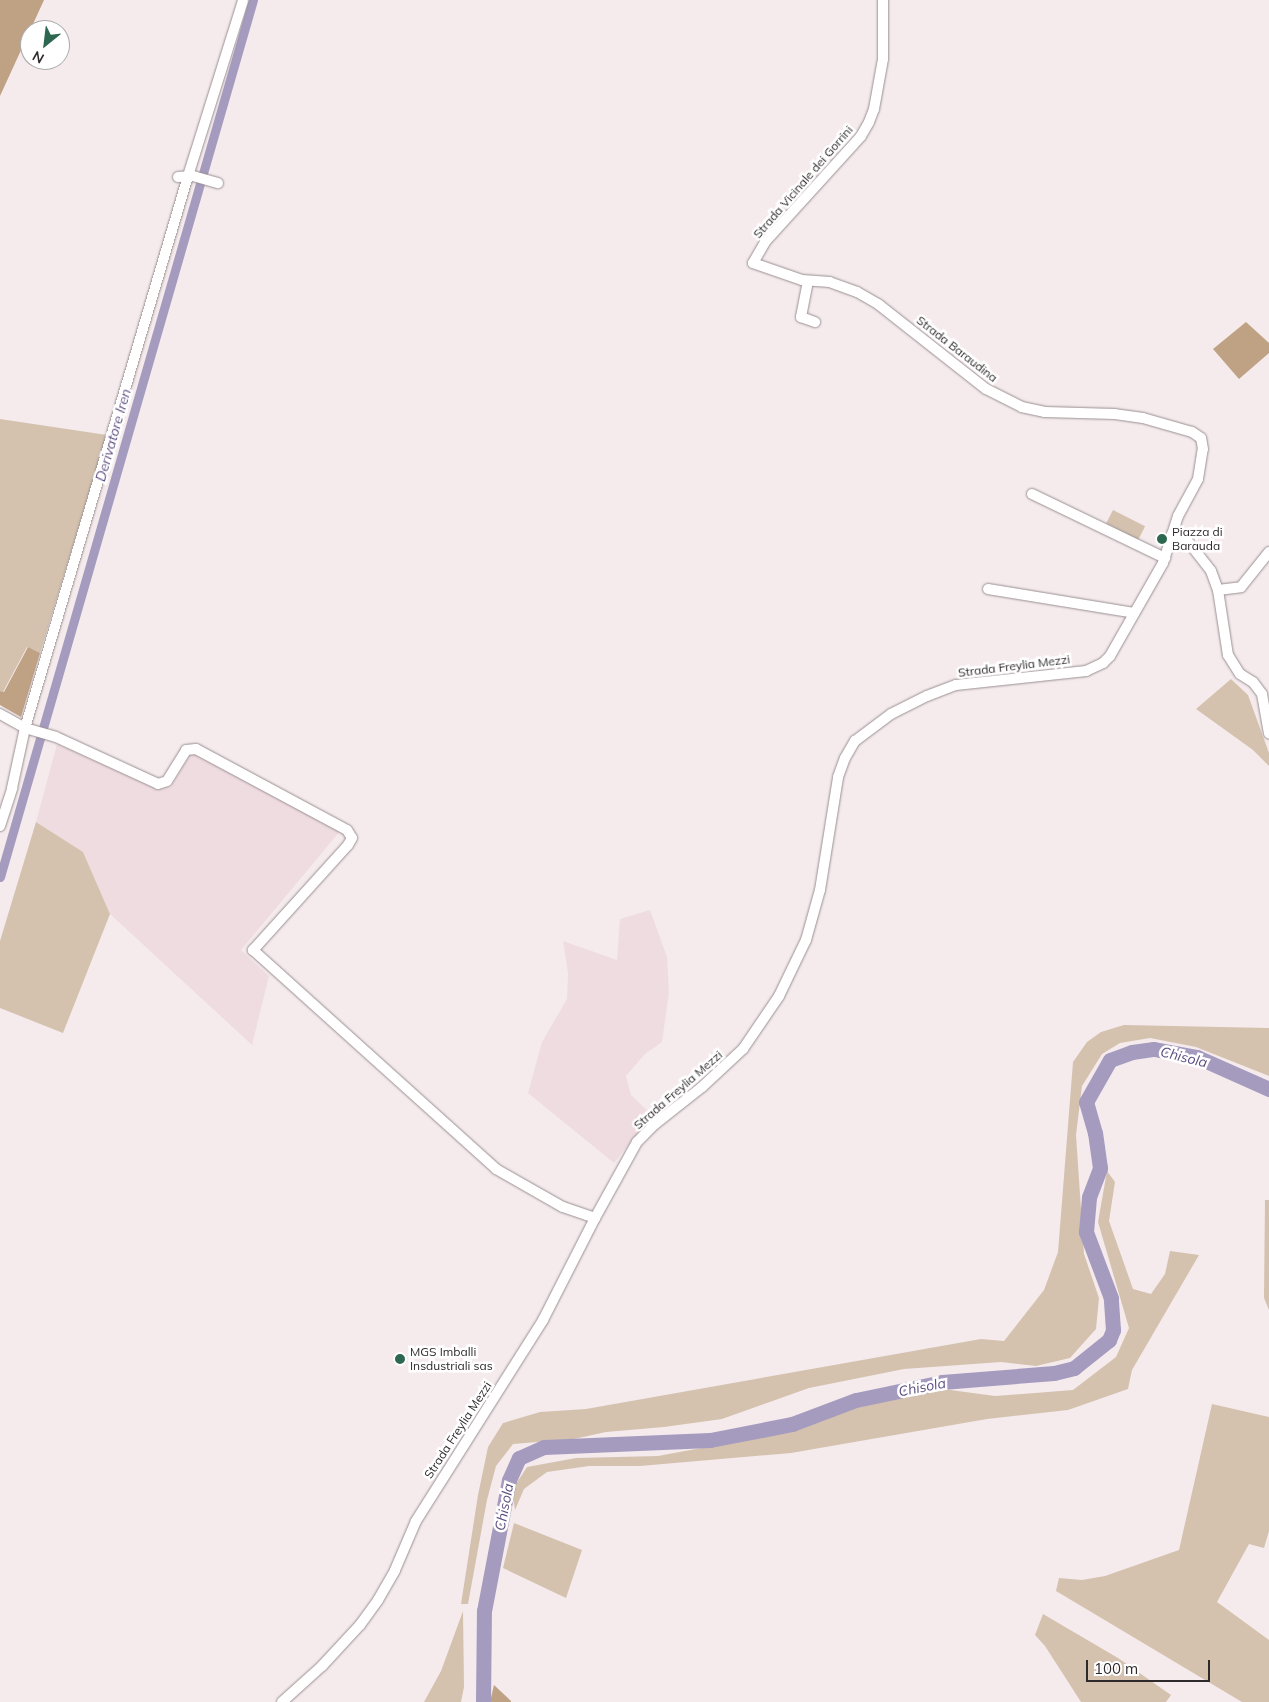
<!DOCTYPE html>
<html>
<head>
<meta charset="utf-8">
<style>
	body { margin:0 }
	#map { position:relative; width:1269px; height:1702px; overflow:hidden; background:#f5ebed; font-family:Mulish,sans-serif }
	div>[style] { position:absolute }
	.built>* { inset:0; background:#efdce0 }
	.green>* { inset:0; background:#d4c2af; transform-origin:0 0 }
	.forest>* { inset:0; background:#bfa184 }
	.canal>* { height:9px; margin:-4.5px; padding:0 4.5px; transform-origin:4.5px; border-radius:4.5px; background:#a59bbf }
	.river>* { height:15px; margin:-7.5px; padding:0 7.5px; transform-origin:7.5px; border-radius:7.5px; background:#a59bbf }
	.roads { filter:drop-shadow(0 0 1px #998f91) drop-shadow(0 0 1px #998f91) }
	.minor>* { height:10px; margin:-5px; padding:0 5px; transform-origin:5px; border-radius:5px; background:#fff }
	.dots>* { width:14px; height:14px; translate:-50% -50%; box-sizing:border-box; border:2px solid #fff; border-radius:50% }
	span { translate:-50% -50%; white-space:nowrap; text-align:center; line-height:1.15; -webkit-text-stroke:5px #fff; paint-order:stroke }
	.street-label { font-size:12px; color:#2e2a2b }
	.poi-label { font-size:12px; color:#2e2a2b }
	.left { translate:0 -50%; text-align:left }
	.water-label { font-size:14px; color:#5d4d80; font-style:italic }
	.north { position:absolute; left:20px; top:20px; width:50px; height:50px; box-sizing:border-box; background:#fff; border:1px solid #abaaaa; border-radius:50%; rotate:209deg; font-size:14px; font-weight:700; line-height:20px; text-align:center; color:#2e2a2b }
	.north::after { content:''; display:block; margin:auto; width:18px; height:22px; background:#2e674f; clip-path:polygon(50% 0,100% 100%,50% 72%,0 100%) }
	.scale { position:absolute; left:1086px; top:1660px; width:124px; height:22px; box-sizing:border-box; border:2px solid #2e2a2b; border-top:0; padding-left:6px; font-size:15px; line-height:18px; white-space:nowrap; color:#2e2a2b; -webkit-text-stroke:4px #fff; paint-order:stroke }
</style>
</head>
<body>
<div id="map">
	<div class="built">
		<i style="clip-path:polygon(57px 744px,156px 788px,171px 787px,191px 753px,341px 830px,241px 950px,269px 976px,252px 1045px,110px 914px,83px 852px,36px 822px)"></i>
		<i style="clip-path:polygon(650px 910px,667px 957px,669px 992px,662px 1042px,645px 1054px,626px 1076px,631px 1095px,652px 1115px,614px 1163px,528px 1093px,542px 1042px,567px 999px,568px 973px,563px 941px,617px 960px,620px 919px)"></i>
	</div>
	<div class="green">
		<i style="clip-path:polygon(0 419px,107px 435px,40px 653px,27px 647px,3px 692px,0 691px)"></i>
		<i style="left:1113px;top:510px;width:36px;height:15px;rotate:27deg"></i>
		<i style="clip-path:polygon(1231px 679px,1248px 695px,1269px 753px,1269px 766px,1253px 750px,1196px 709px)"></i>
		<i style="clip-path:polygon(36px 822px,83px 852px,110px 914px,63px 1033px,0 1008px,0 941px)"></i>
		<i style="clip-path:polygon(1124px 1025px,1269px 1028px,1269px 1076px,1196px 1047px,1150px 1038px,1120px 1043px,1102px 1054px,1082px 1086px,1076px 1135px,1084px 1254px,1099px 1298px,1096px 1329px,1070px 1358px,1036px 1366px,1001px 1362px,904px 1369px,809px 1388px,722px 1419px,664px 1427px,606px 1432px,574px 1439px,513px 1444px,496px 1466px,487px 1500px,468px 1604px,461px 1604px,478px 1495px,488px 1447px,503px 1423px,540px 1412px,586px 1409px,981px 1339px,1004px 1341px,1044px 1290px,1058px 1252px,1073px 1062px,1087px 1042px,1101px 1032px)"></i>
		<i style="clip-path:polygon(1107px 1171px,1115px 1182px,1109px 1221px,1133px 1289px,1151px 1294px,1165px 1274px,1170px 1251px,1199px 1255px,1132px 1370px,1128px 1389px,1068px 1410px,987px 1419px,791px 1453px,640px 1466px,589px 1466px,547px 1472px,524px 1489px,515px 1510px,512px 1490px,527px 1467px,576px 1458px,658px 1456px,750px 1439px,902px 1395px,943px 1389px,995px 1396px,1073px 1390px,1116px 1357px,1129px 1328px,1098px 1222px)"></i>
		<i style="clip-path:polygon(1265px 1200px,1269px 1200px,1269px 1310px,1264px 1298px)"></i>
		<i style="clip-path:polygon(1212px 1404px,1269px 1417px,1269px 1531px,1264px 1548px,1249px 1544px,1217px 1602px,1269px 1640px,1269px 1702px,1242px 1702px,1056px 1591px,1059px 1578px,1082px 1580px,1105px 1576px,1179px 1550px)"></i>
		<i style="clip-path:polygon(514px 1523px,582px 1550px,566px 1598px,503px 1568px)"></i>
		<i style="clip-path:polygon(463px 1611px,464px 1687px,461px 1702px,424px 1702px,441px 1671px)"></i>
		<i style="clip-path:polygon(1043px 1614px,1118px 1658px,1171px 1695px,1166px 1702px,1081px 1702px,1045px 1646px,1035px 1635px)"></i>
	</div>
	<div class="forest">
		<i style="clip-path:polygon(0 0,44px 0,0 96px)"></i>
		<i style="clip-path:polygon(1246px 322px,1269px 343px,1269px 353px,1239px 379px,1213px 349px)"></i>
		<i style="clip-path:polygon(28px 647px,40px 653px,21px 717px,0 705px,0 691px,4px 692px)"></i>
		<i style="clip-path:polygon(494px 1685px,511px 1701px,511px 1702px,490px 1702px)"></i>
	</div>
	<div class="canal">
		<i style="left:0;top:877px;width:913px;rotate:-73.91deg"></i>
	</div>
	<div class="river">
		<i style="left:483px;top:1702px;width:91px;rotate:-89.4deg"></i>
		<i style="left:484px;top:1611px;width:133px;rotate:-79.2deg"></i>
		<i style="left:509px;top:1480px;width:24px;rotate:-66deg"></i>
		<i style="left:519px;top:1458px;width:27px;rotate:-24deg"></i>
		<i style="left:544px;top:1447px;width:166px;rotate:-2.4deg"></i>
		<i style="left:710px;top:1440px;width:84px;rotate:-11deg"></i>
		<i style="left:792px;top:1424px;width:68px;rotate:-20.6deg"></i>
		<i style="left:856px;top:1400px;width:88px;rotate:-11.8deg"></i>
		<i style="left:942px;top:1382px;width:112px;rotate:-4.6deg"></i>
		<i style="left:1054px;top:1373px;width:21px;rotate:-14deg"></i>
		<i style="left:1074px;top:1368px;width:45px;rotate:-38.7deg"></i>
		<i style="left:1109px;top:1340px;width:11px;rotate:-68deg"></i>
		<i style="left:1113px;top:1330px;width:32px;rotate:-94deg"></i>
		<i style="left:1111px;top:1298px;width:71px;rotate:-110.7deg"></i>
		<i style="left:1086px;top:1232px;width:35px;rotate:-85deg"></i>
		<i style="left:1089px;top:1197px;width:31px;rotate:-69deg"></i>
		<i style="left:1100px;top:1168px;width:35px;rotate:-98deg"></i>
		<i style="left:1095px;top:1133px;width:32px;rotate:-106deg"></i>
		<i style="left:1086px;top:1102px;width:48px;rotate:-60.3deg"></i>
		<i style="left:1110px;top:1060px;width:23px;rotate:-20deg"></i>
		<i style="left:1132px;top:1052px;width:22px;rotate:-8deg"></i>
		<i style="left:1154px;top:1049px;width:44px;rotate:10.5deg"></i>
		<i style="left:1197px;top:1057px;width:79px;rotate:24deg"></i>
	</div>
	<div class="roads">
		<div class="minor">
			<i style="left:178px;top:177px;width:15px;rotate:-4deg"></i>
			<i style="left:193px;top:176px;width:26px;rotate:16deg"></i>
			<i style="left:808px;top:281px;width:37px;rotate:101deg"></i>
			<i style="left:801px;top:317px;width:15px;rotate:20deg"></i>
			<i style="left:1032px;top:494px;width:148px;rotate:25.7deg"></i>
			<i style="left:1172px;top:534px;width:21px;rotate:29deg"></i>
			<i style="left:1190px;top:544px;width:34px;rotate:52deg"></i>
			<i style="left:1211px;top:571px;width:20px;rotate:70deg"></i>
			<i style="left:1218px;top:590px;width:66px;rotate:81.3deg"></i>
			<i style="left:1228px;top:655px;width:22px;rotate:58deg"></i>
			<i style="left:1240px;top:674px;width:15px;rotate:32deg"></i>
			<i style="left:1253px;top:682px;width:15px;rotate:53deg"></i>
			<i style="left:1262px;top:694px;width:40px;rotate:80deg"></i>
			<i style="left:988px;top:589px;width:148px;rotate:9.3deg"></i>
			<i style="left:1218px;top:590px;width:23px;rotate:-7deg"></i>
			<i style="left:1241px;top:587px;width:45px;rotate:-51.3deg"></i>
			<i style="left:0;top:714px;width:29px;rotate:29deg"></i>
			<i style="left:25px;top:728px;width:32px;rotate:16deg"></i>
			<i style="left:56px;top:737px;width:112px;rotate:24.7deg"></i>
			<i style="left:158px;top:784px;width:9px;rotate:-18deg"></i>
			<i style="left:167px;top:781px;width:36px;rotate:-58deg"></i>
			<i style="left:186px;top:750px;width:10px;rotate:-6deg"></i>
			<i style="left:196px;top:749px;width:171px;rotate:28.2deg"></i>
			<i style="left:347px;top:830px;width:9px;rotate:58deg"></i>
			<i style="left:352px;top:838px;width:8px;rotate:120deg"></i>
			<i style="left:348px;top:845px;width:142px;rotate:132.1deg"></i>
			<i style="left:253px;top:950px;width:327px;rotate:42deg"></i>
			<i style="left:496px;top:1169px;width:77px;rotate:29.6deg"></i>
			<i style="left:563px;top:1207px;width:34px;rotate:19deg"></i>
			<i style="left:0;top:826px;width:40px;rotate:-72deg"></i>
			<i style="left:12px;top:788px;width:61px;rotate:-77.8deg"></i>
			<i style="left:25px;top:728px;width:576px;rotate:-73.55deg"></i>
			<i style="left:188px;top:176px;width:184px;rotate:-72.6deg"></i>
			<i style="left:282px;top:1702px;width:54px;rotate:-42deg"></i>
			<i style="left:322px;top:1666px;width:56px;rotate:-47.2deg"></i>
			<i style="left:360px;top:1625px;width:31px;rotate:-54deg"></i>
			<i style="left:378px;top:1600px;width:34px;rotate:-60deg"></i>
			<i style="left:395px;top:1570px;width:53px;rotate:-66.8deg"></i>
			<i style="left:416px;top:1521px;width:238px;rotate:-57.7deg"></i>
			<i style="left:543px;top:1320px;width:114px;rotate:-63deg"></i>
			<i style="left:595px;top:1218px;width:87px;rotate:-61.1deg"></i>
			<i style="left:637px;top:1142px;width:25px;rotate:-45deg"></i>
			<i style="left:655px;top:1124px;width:60px;rotate:-38.2deg"></i>
			<i style="left:702px;top:1087px;width:56px;rotate:-42.8deg"></i>
			<i style="left:743px;top:1049px;width:64px;rotate:-55.8deg"></i>
			<i style="left:779px;top:996px;width:62px;rotate:-64.3deg"></i>
			<i style="left:806px;top:940px;width:52px;rotate:-74.4deg"></i>
			<i style="left:820px;top:890px;width:114px;rotate:-80.9deg"></i>
			<i style="left:838px;top:777px;width:20px;rotate:-70deg"></i>
			<i style="left:845px;top:758px;width:20px;rotate:-60deg"></i>
			<i style="left:855px;top:741px;width:45px;rotate:-36.9deg"></i>
			<i style="left:891px;top:714px;width:40px;rotate:-26.6deg"></i>
			<i style="left:927px;top:696px;width:31px;rotate:-21deg"></i>
			<i style="left:956px;top:685px;width:131px;rotate:-6.1deg"></i>
			<i style="left:1086px;top:671px;width:19px;rotate:-25deg"></i>
			<i style="left:1103px;top:663px;width:10px;rotate:-45deg"></i>
			<i style="left:1110px;top:656px;width:107px;rotate:-60.3deg"></i>
			<i style="left:1163px;top:563px;width:49px;rotate:-72.3deg"></i>
			<i style="left:1178px;top:516px;width:42px;rotate:-61.6deg"></i>
			<i style="left:1198px;top:479px;width:30px;rotate:-81deg"></i>
			<i style="left:1203px;top:449px;width:11px;rotate:-100deg"></i>
			<i style="left:1201px;top:438px;width:11px;rotate:-146deg"></i>
			<i style="left:1192px;top:432px;width:51px;rotate:-164.1deg"></i>
			<i style="left:1143px;top:418px;width:28px;rotate:-172deg"></i>
			<i style="left:1115px;top:414px;width:70px;rotate:-178.4deg"></i>
			<i style="left:1045px;top:412px;width:24px;rotate:-168deg"></i>
			<i style="left:1022px;top:407px;width:40px;rotate:-153.4deg"></i>
			<i style="left:986px;top:389px;width:137px;rotate:-141.8deg"></i>
			<i style="left:878px;top:304px;width:24px;rotate:-150deg"></i>
			<i style="left:857px;top:292px;width:29px;rotate:-160deg"></i>
			<i style="left:830px;top:282px;width:28px;rotate:-176deg"></i>
			<i style="left:802px;top:280px;width:52px;rotate:-160.9deg"></i>
			<i style="left:753px;top:263px;width:24px;rotate:-60deg"></i>
			<i style="left:765px;top:242px;width:143px;rotate:-47.8deg"></i>
			<i style="left:861px;top:136px;width:16px;rotate:-60deg"></i>
			<i style="left:869px;top:122px;width:14px;rotate:-69deg"></i>
			<i style="left:874px;top:109px;width:51px;rotate:-79.8deg"></i>
			<i style="left:883px;top:59px;width:59px;rotate:-90deg"></i>
		</div>
	</div>
	<div class="dots">
		<i style="left:1162px;top:539px;background:#2e674f"></i>
		<i style="left:400px;top:1359px;background:#2e674f"></i>
	</div>
	<div class="street-label">
		<span style="left:803px;top:182px;rotate:-49deg">Strada Vicinale dei Gorrini</span>
		<span style="left:957px;top:349px;rotate:38deg">Strada Baraudina</span>
		<span style="left:1014px;top:666px;rotate:-7deg">Strada Freylia Mezzi</span>
		<span style="left:678px;top:1090px;rotate:-41deg">Strada Freylia Mezzi</span>
		<span style="left:458px;top:1430px;rotate:-57deg">Strada Freylia Mezzi</span>
	</div>
	<div class="poi-label">
		<span class="left" style="left:1172px;top:539px">Piazza di<br>Barauda</span>
		<span class="left" style="left:410px;top:1359px">MGS Imballi<br>Insdustriali sas</span>
	</div>
	<div class="water-label">
		<span style="left:113px;top:435px;rotate:-74deg">Derivatore Iren</span>
		<span style="left:1184px;top:1057px;rotate:14deg">Chisola</span>
		<span style="left:922px;top:1387px;rotate:-11deg">Chisola</span>
		<span style="left:504px;top:1507px;rotate:-79deg">Chisola</span>
	</div>
	<div class="north">N</div>
	<div class="scale">100 m</div>
</div>
</body>
</html>
